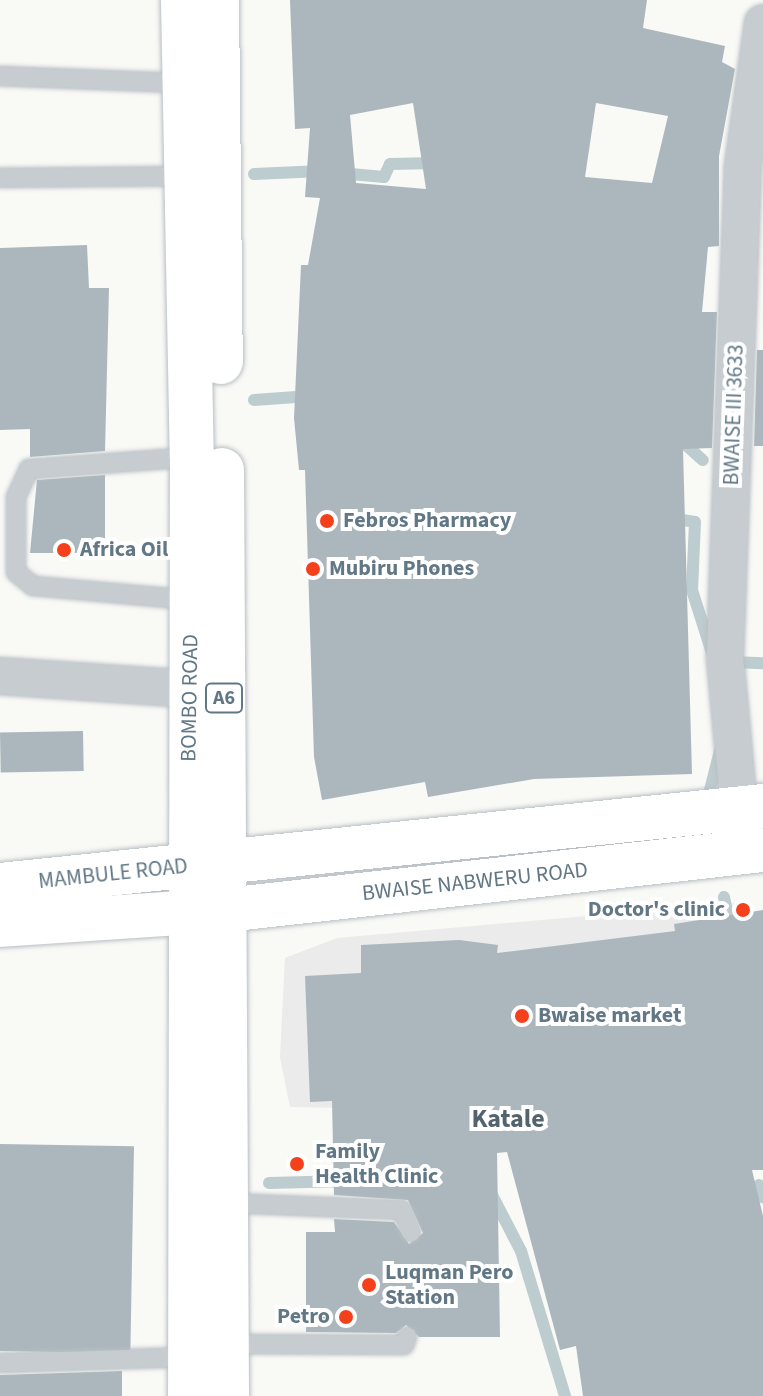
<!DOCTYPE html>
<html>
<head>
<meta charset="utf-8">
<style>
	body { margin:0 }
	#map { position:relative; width:763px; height:1396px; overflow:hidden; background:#f9f9f6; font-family:"Source Sans 3",sans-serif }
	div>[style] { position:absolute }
	.built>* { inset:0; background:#eaebea }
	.stream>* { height:12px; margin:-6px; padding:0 6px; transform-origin:6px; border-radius:6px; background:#bdcccf }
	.building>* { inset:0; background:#acb7bd; transform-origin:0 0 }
	.roads { filter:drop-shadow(0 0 2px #b8bfc4) drop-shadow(0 0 2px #b8bfc4) }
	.lane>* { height:18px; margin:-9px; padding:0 9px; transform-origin:9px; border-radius:9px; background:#c6cccf }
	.street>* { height:36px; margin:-18px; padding:0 18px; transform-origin:18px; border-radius:18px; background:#c6cccf }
	.secondary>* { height:44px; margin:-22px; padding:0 22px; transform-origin:22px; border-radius:22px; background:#fff }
	.primary>* { height:44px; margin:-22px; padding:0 22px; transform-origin:22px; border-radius:22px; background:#fff }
	.dots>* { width:22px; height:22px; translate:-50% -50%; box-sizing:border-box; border:4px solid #fff; border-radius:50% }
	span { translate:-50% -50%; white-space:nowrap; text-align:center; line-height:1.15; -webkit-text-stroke:8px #fff; paint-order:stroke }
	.shield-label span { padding:2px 6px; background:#fff; border:2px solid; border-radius:6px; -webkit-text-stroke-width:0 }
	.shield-label { font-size:20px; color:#617785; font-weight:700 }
	.street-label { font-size:22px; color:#617785 }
	.poi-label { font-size:22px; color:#617785; font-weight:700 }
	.left { translate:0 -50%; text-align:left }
	.right { translate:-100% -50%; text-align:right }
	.quarter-label { font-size:26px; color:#54646f; font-weight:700 }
</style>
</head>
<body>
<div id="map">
	<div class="built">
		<i style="clip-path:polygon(747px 902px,763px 985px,409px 1109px,290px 1107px,280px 1057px,285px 958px,337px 938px)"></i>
	</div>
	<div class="stream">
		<i style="left:340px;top:173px;width:44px;rotate:5.2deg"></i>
		<i style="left:384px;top:177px;width:14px;rotate:-65deg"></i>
		<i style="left:390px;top:164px;width:46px;rotate:-1.2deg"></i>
		<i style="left:254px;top:174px;width:68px;rotate:-2.5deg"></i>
		<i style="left:254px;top:400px;width:56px;rotate:-4.1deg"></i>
		<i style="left:676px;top:436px;width:36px;rotate:42deg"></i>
		<i style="left:670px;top:518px;width:25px;rotate:9deg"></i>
		<i style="left:695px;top:522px;width:68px;rotate:92.5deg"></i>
		<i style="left:692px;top:590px;width:63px;rotate:72.4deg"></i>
		<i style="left:730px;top:662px;width:33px;rotate:2deg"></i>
		<i style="left:710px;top:790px;width:44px;rotate:-75.7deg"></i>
		<i style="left:724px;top:897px;width:36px;rotate:79deg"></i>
		<i style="left:269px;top:1183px;width:78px;rotate:-1.5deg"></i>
		<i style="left:759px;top:1185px;width:13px;rotate:72deg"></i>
		<i style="left:491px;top:1193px;width:65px;rotate:62.7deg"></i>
		<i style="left:521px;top:1251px;width:152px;rotate:73.1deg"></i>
	</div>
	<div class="building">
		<i style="clip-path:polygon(evenodd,290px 0,647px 0,643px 28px,725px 46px,722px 62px,735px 69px,719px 156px,719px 246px,708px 247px,702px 312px,717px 312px,712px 448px,683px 449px,692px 774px,534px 779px,428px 797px,425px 782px,322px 800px,314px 757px,305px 470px,299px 470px,294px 418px,301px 265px,308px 265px,320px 198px,305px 197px,310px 128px,295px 129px,290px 0,413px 103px,426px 189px,356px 183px,350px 115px,413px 103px,290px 0,596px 103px,668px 116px,652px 183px,585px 177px,596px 103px)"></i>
		<i style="clip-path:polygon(87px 245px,89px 288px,109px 288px,105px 451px,30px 457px,30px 429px,0 430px,0 248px)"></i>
		<i style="clip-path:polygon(757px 350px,763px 350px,763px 446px,754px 446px)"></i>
		<i style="clip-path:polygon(105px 475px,105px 553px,30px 553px,37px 480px)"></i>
		<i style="left:83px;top:731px;width:40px;height:83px;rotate:89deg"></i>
		<i style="clip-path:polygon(763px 910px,763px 1170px,752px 1170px,763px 1216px,763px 1396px,583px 1396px,576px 1346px,560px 1350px,507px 1152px,497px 1153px,500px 1337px,419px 1337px,406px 1325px,396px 1333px,306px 1332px,306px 1232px,335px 1232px,334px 1219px,394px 1222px,409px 1244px,423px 1233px,408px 1200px,334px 1195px,332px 1101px,310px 1102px,305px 976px,361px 973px,361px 945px,459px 940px,498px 945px,497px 953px,675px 931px,674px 924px)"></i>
		<i style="left:0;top:1144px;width:134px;height:207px;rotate:1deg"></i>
		<i style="clip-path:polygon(122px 1371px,122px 1396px,0 1396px,0 1375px)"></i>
	</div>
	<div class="roads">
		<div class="lane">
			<i style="left:0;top:76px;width:184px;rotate:2.2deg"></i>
			<i style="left:0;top:178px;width:187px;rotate:-0.6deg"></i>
			<i style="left:191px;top:600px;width:159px;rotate:-174.9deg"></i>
			<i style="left:33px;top:586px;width:22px;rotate:-141deg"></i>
			<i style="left:16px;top:572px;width:75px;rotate:-90deg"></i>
			<i style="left:16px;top:497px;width:31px;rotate:-65deg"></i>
			<i style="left:29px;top:469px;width:163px;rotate:-4.2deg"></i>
			<i style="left:225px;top:1203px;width:177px;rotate:2.3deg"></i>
			<i style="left:402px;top:1210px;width:24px;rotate:68deg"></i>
			<i style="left:227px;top:1344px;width:177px;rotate:0.3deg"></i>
			<i style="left:404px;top:1345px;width:9px;rotate:-69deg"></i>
			<i style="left:0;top:1363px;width:191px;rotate:-1.8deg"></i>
		</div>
		<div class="street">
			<i style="left:0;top:676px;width:189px;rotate:3.9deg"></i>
			<i style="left:739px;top:808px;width:153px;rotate:-95.3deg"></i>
			<i style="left:725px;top:656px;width:489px;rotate:-87.9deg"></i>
			<i style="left:743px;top:167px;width:145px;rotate:-82.1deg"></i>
		</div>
		<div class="secondary">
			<i style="left:0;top:885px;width:767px;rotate:-5.91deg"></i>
			<i style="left:0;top:925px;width:226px;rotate:-3.8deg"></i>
			<i style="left:226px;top:910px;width:540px;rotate:-6.38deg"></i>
		</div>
		<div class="primary">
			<i style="left:183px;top:0;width:457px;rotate:88.9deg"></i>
			<i style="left:192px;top:457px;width:939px;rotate:90.12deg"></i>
			<i style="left:217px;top:0;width:362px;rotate:89.4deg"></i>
			<i style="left:222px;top:470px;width:926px;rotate:89.69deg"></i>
		</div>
	</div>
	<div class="dots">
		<i style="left:327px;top:521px;background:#f4411c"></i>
		<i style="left:64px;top:550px;background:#f4411c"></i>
		<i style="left:313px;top:569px;background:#f4411c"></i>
		<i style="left:743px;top:910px;background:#f4411c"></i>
		<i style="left:522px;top:1016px;background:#f4411c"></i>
		<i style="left:297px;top:1164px;background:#f4411c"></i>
		<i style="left:369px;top:1285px;background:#f4411c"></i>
		<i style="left:346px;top:1317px;background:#f4411c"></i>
	</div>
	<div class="shield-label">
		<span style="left:224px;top:698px">A6</span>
	</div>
	<div class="street-label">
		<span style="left:734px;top:415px;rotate:-88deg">BWAISE III 3633</span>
		<span style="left:190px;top:698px;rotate:-89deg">BOMBO ROAD</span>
		<span style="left:113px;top:874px;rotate:-6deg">MAMBULE ROAD</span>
		<span style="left:475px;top:882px;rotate:-6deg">BWAISE NABWERU ROAD</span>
	</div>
	<div class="poi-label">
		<span class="left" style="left:343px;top:521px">Febros Pharmacy</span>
		<span class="left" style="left:80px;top:550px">Africa Oil</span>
		<span class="left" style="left:329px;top:569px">Mubiru Phones</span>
		<span class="right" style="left:725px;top:910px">Doctor's clinic</span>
		<span class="left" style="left:538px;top:1016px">Bwaise market</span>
		<span class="left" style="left:315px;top:1164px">Family<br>Health Clinic</span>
		<span class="left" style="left:385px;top:1285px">Luqman Pero<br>Station</span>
		<span class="right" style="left:330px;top:1317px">Petro</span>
	</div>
	<div class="quarter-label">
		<span style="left:508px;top:1119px">Katale</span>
	</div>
</div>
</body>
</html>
